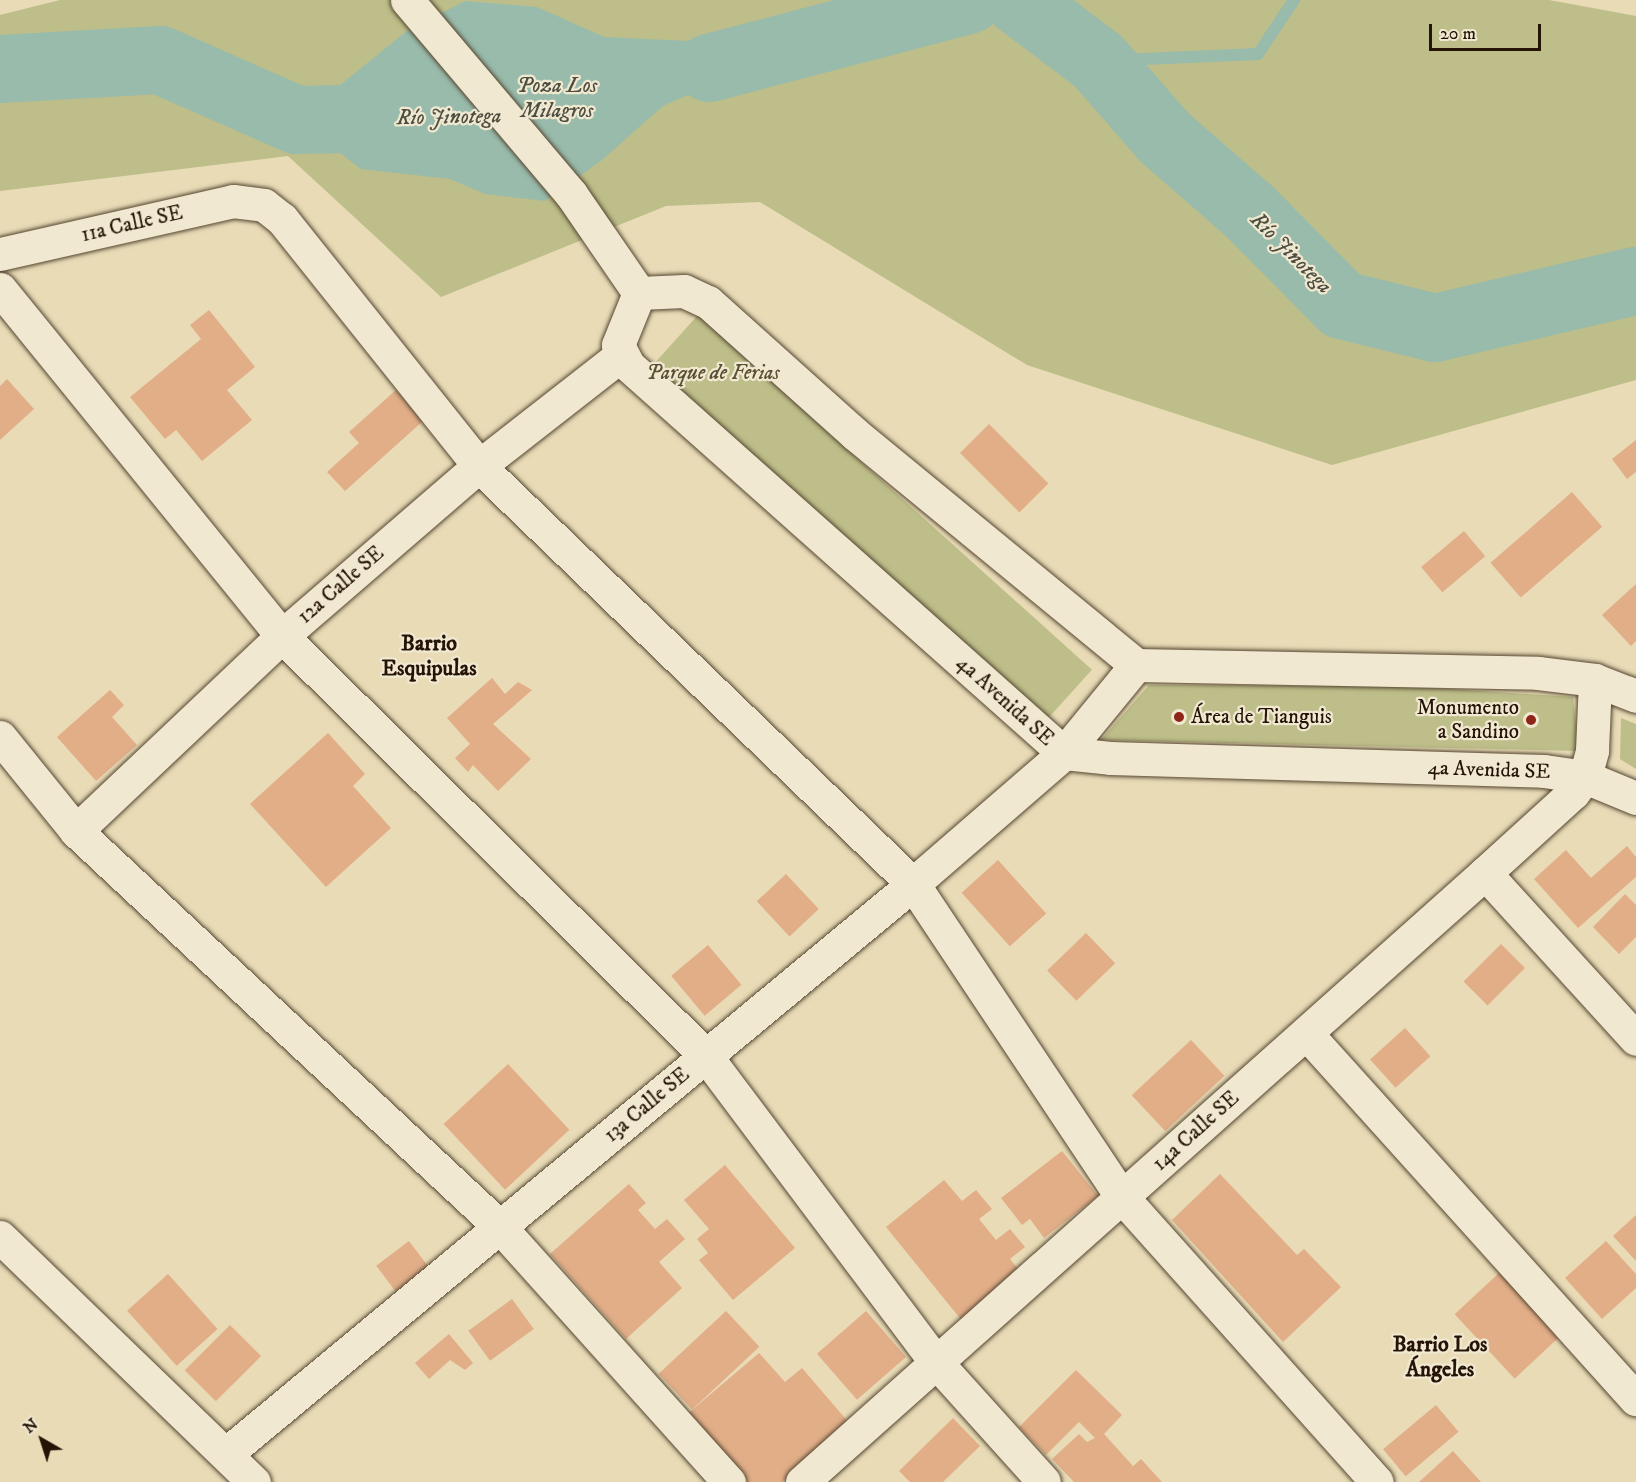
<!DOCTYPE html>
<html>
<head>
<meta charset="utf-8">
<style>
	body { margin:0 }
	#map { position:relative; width:1636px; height:1482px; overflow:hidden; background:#e8dbb6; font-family:"IM FELL DW Pica",serif }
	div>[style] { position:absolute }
	.green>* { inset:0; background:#bdbe89; transform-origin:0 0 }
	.water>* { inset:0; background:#98bbab }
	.stream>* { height:12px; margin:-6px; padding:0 6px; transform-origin:6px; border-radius:6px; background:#98bbab }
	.river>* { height:68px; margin:-34px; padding:0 34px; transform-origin:34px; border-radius:34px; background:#98bbab }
	.building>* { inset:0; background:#e1ae88; transform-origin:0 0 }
	.roads { filter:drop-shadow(0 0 2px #564632) drop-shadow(0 0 2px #564632) }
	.street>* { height:33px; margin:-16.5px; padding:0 16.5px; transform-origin:16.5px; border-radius:16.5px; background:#f0e8d0 }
	.secondary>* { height:33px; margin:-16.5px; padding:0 16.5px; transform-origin:16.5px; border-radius:16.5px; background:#f0e8d0 }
	.dots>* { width:16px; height:16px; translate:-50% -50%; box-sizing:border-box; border:3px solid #f0e8d0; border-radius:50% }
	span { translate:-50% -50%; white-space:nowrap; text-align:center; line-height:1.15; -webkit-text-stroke:4.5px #f0e8d0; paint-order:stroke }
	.street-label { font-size:21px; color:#251406 }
	.park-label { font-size:21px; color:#5a5034; font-style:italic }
	.poi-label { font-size:21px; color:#251406 }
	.right { translate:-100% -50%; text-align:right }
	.left { translate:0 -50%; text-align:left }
	.water-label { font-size:22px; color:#4d4e40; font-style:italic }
	.neighbourhood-label { font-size:22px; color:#251406; font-weight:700 }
	.north { position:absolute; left:12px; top:1410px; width:60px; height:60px; -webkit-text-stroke:4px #f0e8d0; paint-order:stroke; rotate:321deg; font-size:16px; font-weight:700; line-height:24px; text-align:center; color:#251406 }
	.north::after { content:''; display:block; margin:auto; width:21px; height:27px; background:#251406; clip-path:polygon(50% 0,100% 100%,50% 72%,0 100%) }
	.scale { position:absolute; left:1429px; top:24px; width:112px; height:27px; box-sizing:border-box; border:3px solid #251406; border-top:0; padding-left:8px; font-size:18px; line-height:21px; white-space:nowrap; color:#251406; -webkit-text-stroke:4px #f0e8d0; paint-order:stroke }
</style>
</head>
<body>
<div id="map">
	<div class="green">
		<i style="clip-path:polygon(60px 0,1549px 0,1636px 16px,1636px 380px,1332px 465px,1027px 365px,760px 202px,666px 206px,441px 297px,288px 156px,0 191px,0 15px)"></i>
		<i style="left:698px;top:315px;width:530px;height:68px;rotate:42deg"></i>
		<i style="clip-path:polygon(1149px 685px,1402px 686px,1573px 697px,1579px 751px,1101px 740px)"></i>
		<i style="clip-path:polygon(1621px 718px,1636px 724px,1636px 769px,1620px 759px)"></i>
	</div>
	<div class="water">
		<i style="clip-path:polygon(465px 1px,537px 7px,604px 37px,799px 46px,663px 106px,602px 160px,545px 201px,485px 194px,450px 179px,361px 169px,297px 120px,408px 30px)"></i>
	</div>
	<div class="stream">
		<i style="left:1098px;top:61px;width:160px;rotate:-2.5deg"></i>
		<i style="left:1258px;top:54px;width:65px;rotate:-56.3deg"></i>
	</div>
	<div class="river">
		<i style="left:1017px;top:0;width:101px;rotate:37deg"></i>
		<i style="left:1098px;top:61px;width:101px;rotate:49deg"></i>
		<i style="left:1164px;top:137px;width:114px;rotate:41.1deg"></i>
		<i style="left:1250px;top:212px;width:131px;rotate:45.3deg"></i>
		<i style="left:1342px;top:305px;width:96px;rotate:13.9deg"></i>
		<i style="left:1435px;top:328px;width:206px;rotate:-13.2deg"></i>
		<i style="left:709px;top:68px;width:269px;rotate:-14.7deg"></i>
		<i style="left:0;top:69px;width:160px;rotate:-3.2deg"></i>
		<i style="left:160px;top:60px;width:150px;rotate:23.7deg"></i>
		<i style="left:297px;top:120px;width:94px;rotate:-1.2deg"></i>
	</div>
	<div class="building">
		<i style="clip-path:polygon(209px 310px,255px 367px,227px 390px,252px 420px,202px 461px,176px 430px,165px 439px,130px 397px,201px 339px,190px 325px)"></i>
		<i style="clip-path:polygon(7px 379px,34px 409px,0 440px,0 386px)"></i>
		<i style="clip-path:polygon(396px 390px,423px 421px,345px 491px,327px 472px,359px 443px,349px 432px)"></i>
		<i style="left:989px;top:424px;width:84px;height:41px;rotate:45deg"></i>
		<i style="clip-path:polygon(1636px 440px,1636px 472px,1627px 479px,1612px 459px)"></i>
		<i style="left:1572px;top:492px;width:46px;height:108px;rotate:49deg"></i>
		<i style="left:1464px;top:531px;width:33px;height:56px;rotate:50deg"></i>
		<i style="clip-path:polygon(1636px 584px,1636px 641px,1631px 646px,1602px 615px)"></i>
		<i style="clip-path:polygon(492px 678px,505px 694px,518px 682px,532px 690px,493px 724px,531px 759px,498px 791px,473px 765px,468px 772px,455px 758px,470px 744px,447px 718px)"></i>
		<i style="clip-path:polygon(110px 690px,124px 705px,112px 717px,137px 745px,96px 781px,57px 737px)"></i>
		<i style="clip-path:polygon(328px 733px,365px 774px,353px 786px,391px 828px,326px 887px,250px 804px)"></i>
		<i style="clip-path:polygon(1627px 846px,1636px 857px,1636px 877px,1578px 928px,1534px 879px,1566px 850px,1591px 878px)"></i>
		<i style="left:998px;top:860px;width:72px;height:49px;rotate:48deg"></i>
		<i style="left:786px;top:874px;width:48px;height:40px;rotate:47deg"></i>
		<i style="clip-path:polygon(1625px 894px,1636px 905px,1636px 937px,1619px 954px,1593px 927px)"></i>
		<i style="left:1086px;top:933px;width:42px;height:54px;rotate:46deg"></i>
		<i style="left:1501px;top:944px;width:34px;height:53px;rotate:45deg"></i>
		<i style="left:708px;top:945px;width:52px;height:48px;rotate:50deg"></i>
		<i style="left:1405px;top:1028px;width:38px;height:47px;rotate:48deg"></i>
		<i style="left:1191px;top:1040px;width:49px;height:81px;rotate:47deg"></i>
		<i style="left:508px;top:1064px;width:90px;height:88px;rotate:47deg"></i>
		<i style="clip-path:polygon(1062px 1151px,1098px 1196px,1044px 1238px,1030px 1219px,1022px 1225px,1001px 1198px)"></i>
		<i style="clip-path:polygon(725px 1165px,795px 1248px,733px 1300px,699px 1260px,708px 1253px,697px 1239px,709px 1229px,684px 1200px)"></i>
		<i style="clip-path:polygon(1220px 1174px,1297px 1255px,1304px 1249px,1341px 1287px,1283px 1342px,1172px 1220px)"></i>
		<i style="clip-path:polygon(944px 1180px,962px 1201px,976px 1190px,992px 1209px,979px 1219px,996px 1240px,1010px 1229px,1025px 1247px,1010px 1259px,1022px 1274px,963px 1322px,886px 1227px)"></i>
		<i style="clip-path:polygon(629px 1184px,646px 1203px,638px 1210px,655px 1229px,667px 1219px,685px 1239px,659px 1262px,682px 1288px,626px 1339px,550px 1254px)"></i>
		<i style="clip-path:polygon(1636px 1215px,1636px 1261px,1613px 1236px)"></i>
		<i style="left:409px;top:1241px;width:35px;height:41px;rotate:53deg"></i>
		<i style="clip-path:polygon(1606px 1241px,1636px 1274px,1636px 1288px,1602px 1319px,1565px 1278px)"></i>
		<i style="left:1500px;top:1272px;width:88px;height:62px;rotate:47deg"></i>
		<i style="left:168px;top:1274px;width:74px;height:55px;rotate:48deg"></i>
		<i style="left:512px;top:1299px;width:37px;height:54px;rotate:54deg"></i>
		<i style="left:726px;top:1311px;width:49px;height:92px;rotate:47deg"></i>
		<i style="left:866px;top:1311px;width:61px;height:65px;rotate:49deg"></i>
		<i style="left:230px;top:1325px;width:44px;height:64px;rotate:45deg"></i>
		<i style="clip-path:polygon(449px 1334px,473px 1363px,465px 1370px,450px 1360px,429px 1379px,415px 1363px)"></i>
		<i style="clip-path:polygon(759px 1353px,785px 1382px,802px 1368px,850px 1424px,782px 1482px,742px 1482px,686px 1415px)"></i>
		<i style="clip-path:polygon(1076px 1370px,1122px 1415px,1104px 1434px,1133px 1466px,1118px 1480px,1141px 1459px,1162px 1482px,1074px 1482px,1052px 1459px,1079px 1434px,1087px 1442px,1095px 1438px,1079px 1422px,1046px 1455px,1019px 1427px)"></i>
		<i style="left:1436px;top:1405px;width:35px;height:69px;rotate:50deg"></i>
		<i style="clip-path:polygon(953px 1418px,980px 1446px,943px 1482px,910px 1482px,899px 1471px)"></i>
		<i style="clip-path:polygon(1453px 1451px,1481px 1482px,1419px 1482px)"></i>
	</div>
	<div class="roads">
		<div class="street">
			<i style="left:0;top:254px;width:239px;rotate:-12.8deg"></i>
			<i style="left:233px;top:201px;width:31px;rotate:7deg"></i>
			<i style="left:264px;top:205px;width:23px;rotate:38deg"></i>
			<i style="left:282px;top:219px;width:316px;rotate:51.4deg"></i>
			<i style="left:479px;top:466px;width:603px;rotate:43.92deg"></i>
			<i style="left:913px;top:884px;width:376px;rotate:56.3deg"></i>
			<i style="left:1122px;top:1197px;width:382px;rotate:48.2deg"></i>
			<i style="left:0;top:289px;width:447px;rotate:50.9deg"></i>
			<i style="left:282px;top:636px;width:597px;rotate:44.73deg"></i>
			<i style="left:706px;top:1056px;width:383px;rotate:53.1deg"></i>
			<i style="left:936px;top:1362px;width:161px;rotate:48deg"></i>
			<i style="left:0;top:737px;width:121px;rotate:51deg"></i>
			<i style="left:76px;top:831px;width:580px;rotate:43.04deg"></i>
			<i style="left:500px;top:1227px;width:343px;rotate:48.1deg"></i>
			<i style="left:76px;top:831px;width:284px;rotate:-43.4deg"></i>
			<i style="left:282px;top:636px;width:260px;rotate:-40.8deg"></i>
			<i style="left:479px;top:466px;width:179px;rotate:-38deg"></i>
			<i style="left:1485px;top:873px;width:224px;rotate:47.7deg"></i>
			<i style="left:1306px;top:1033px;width:493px;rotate:48deg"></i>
			<i style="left:802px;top:1482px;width:915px;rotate:-41.72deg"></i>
			<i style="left:1485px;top:873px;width:119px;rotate:-42.3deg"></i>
			<i style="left:1573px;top:793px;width:20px;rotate:-53deg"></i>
		</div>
		<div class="secondary">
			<i style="left:407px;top:0;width:254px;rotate:49.8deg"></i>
			<i style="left:571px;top:194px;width:120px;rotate:55.5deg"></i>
			<i style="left:639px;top:293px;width:56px;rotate:112deg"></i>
			<i style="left:618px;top:345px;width:22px;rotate:63deg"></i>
			<i style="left:628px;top:365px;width:584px;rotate:41.67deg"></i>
			<i style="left:1064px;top:753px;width:46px;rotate:6.2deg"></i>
			<i style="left:1110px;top:758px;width:434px;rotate:1.7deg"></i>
			<i style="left:1544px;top:771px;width:41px;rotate:8.3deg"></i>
			<i style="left:1585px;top:777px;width:55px;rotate:22.4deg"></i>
			<i style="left:639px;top:293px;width:45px;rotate:-2.5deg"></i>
			<i style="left:684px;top:291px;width:26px;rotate:25deg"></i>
			<i style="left:708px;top:302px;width:198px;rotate:41.9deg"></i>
			<i style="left:855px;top:434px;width:364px;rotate:39.4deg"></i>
			<i style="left:1136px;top:665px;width:402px;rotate:1.1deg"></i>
			<i style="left:1538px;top:673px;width:57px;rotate:7deg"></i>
			<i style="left:1595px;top:680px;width:44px;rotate:21.3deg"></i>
			<i style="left:1585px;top:777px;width:28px;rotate:-75deg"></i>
			<i style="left:1592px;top:750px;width:70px;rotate:-87.5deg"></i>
			<i style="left:0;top:1237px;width:353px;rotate:44deg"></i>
			<i style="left:227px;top:1453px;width:891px;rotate:-39.67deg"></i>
			<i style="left:913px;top:884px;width:200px;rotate:-40.9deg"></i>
			<i style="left:1064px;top:753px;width:114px;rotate:-50.7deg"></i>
		</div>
	</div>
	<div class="dots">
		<i style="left:1179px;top:717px;background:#8f2418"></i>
		<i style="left:1531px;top:720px;background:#8f2418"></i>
	</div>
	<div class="street-label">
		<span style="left:132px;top:224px;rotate:-13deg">11a Calle SE</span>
		<span style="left:341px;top:585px;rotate:-41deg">12a Calle SE</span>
		<span style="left:1005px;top:701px;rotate:42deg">4a Avenida SE</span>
		<span style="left:1489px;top:770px;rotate:2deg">4a Avenida SE</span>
		<span style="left:647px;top:1105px;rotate:-40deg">13a Calle SE</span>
		<span style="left:1196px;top:1131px;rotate:-42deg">14a Calle SE</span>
	</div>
	<div class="park-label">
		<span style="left:713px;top:373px">Parque de Ferias</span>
	</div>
	<div class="poi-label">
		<span class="right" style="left:1519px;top:720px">Monumento<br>a Sandino</span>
		<span class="left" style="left:1191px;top:717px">Área de Tianguis</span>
	</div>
	<div class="water-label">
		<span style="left:557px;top:98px">Poza Los<br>Milagros</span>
		<span style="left:449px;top:117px;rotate:-1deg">Río Jinotega</span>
		<span style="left:1291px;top:253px;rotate:45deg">Río Jinotega</span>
	</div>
	<div class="neighbourhood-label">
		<span style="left:429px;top:656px">Barrio<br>Esquipulas</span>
		<span style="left:1440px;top:1357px">Barrio Los<br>Ángeles</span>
	</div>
	<div class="north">N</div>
	<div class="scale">20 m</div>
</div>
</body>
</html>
